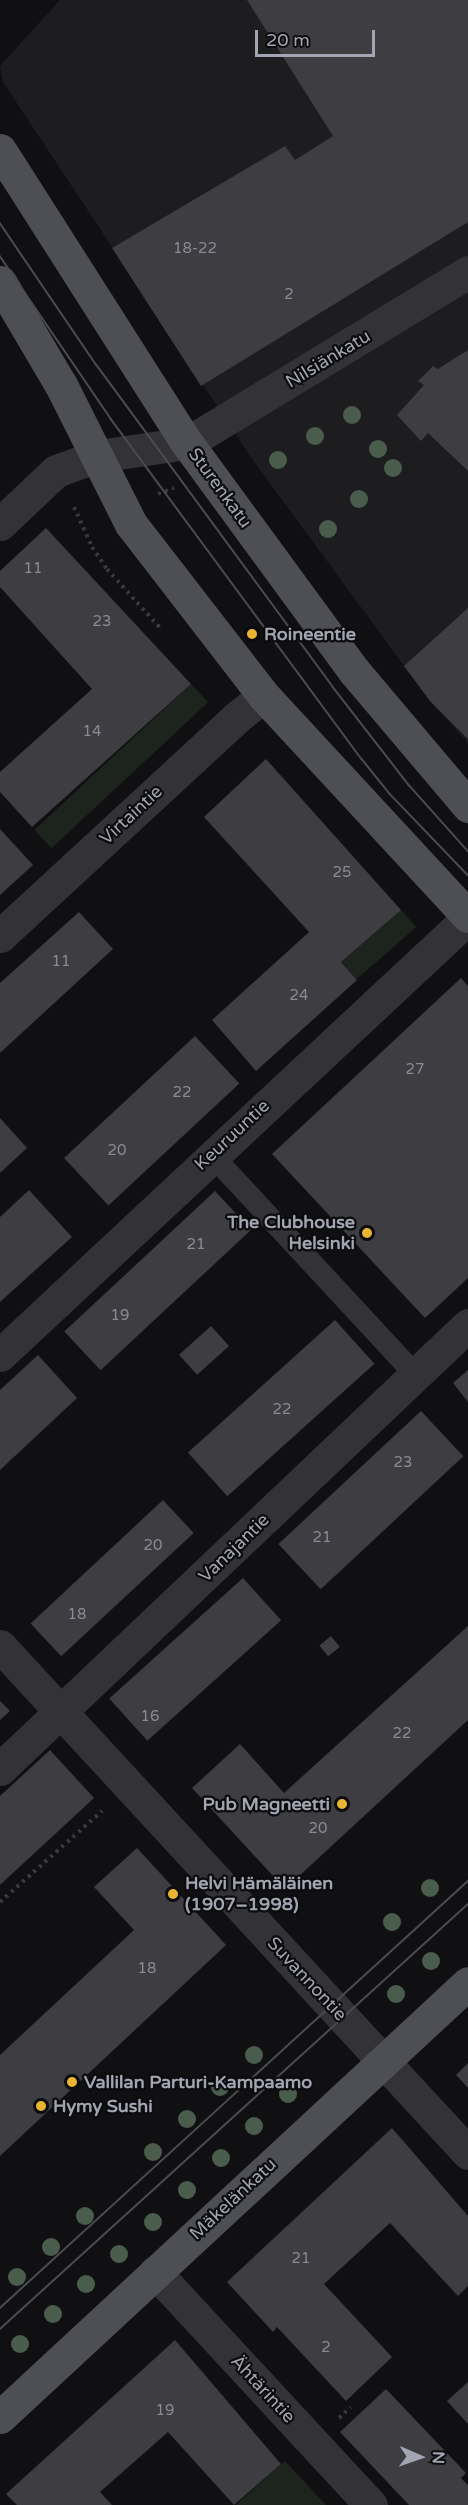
<!DOCTYPE html>
<html>
<head>
<meta charset="utf-8">
<style>
	body { margin:0 }
	#map { position:relative; width:468px; height:2505px; overflow:hidden; background:#101012; font-family:"Varela Round",sans-serif }
	div>[style] { position:absolute }
	.built>* { inset:0; background:#1d1c1f }
	.green>* { inset:0; background:#1d241e; transform-origin:0 0 }
	.building>* { inset:0; background:#3d3d42; transform-origin:0 0 }
	.path>* { height:4px; margin-top:-2px; transform-origin:0; background:repeating-linear-gradient(90deg,#38393d 0 3px,transparent 0 7.5px) }
	.service>* { height:22px; margin:-11px; padding:0 11px; transform-origin:11px; border-radius:11px; background:#323237 }
	.minor>* { height:33px; margin:-16.5px; padding:0 16.5px; transform-origin:16.5px; border-radius:16.5px; background:#323237 }
	.primary>* { height:33px; margin:-16.5px; padding:0 16.5px; transform-origin:16.5px; border-radius:16.5px; background:#4e4f55 }
	.tram>* { height:1.5px; margin:-0.75px; padding:0 0.75px; transform-origin:0.75px; border-radius:0.75px; background:#4b4c51 }
	.trees>* { width:18px; height:18px; margin:-9px; border-radius:50%; background:#4a5d4d }
	.dots>* { width:16px; height:16px; translate:-50% -50%; box-sizing:border-box; border:3px solid #0c0b0d; border-radius:50% }
	span { translate:-50% -50%; white-space:nowrap; text-align:center; line-height:1.15; -webkit-text-stroke:4.5px #0c0b0d; paint-order:stroke }
	.number-label { font-size:15px; color:#898c96 }
	.number-label span { -webkit-text-stroke-width:0 }
	.street-label { font-size:18px; color:#a2a6b2 }
	.poi-label { font-size:18px; color:#a2a6b2; font-weight:700 }
	.left { translate:0 -50%; text-align:left }
	.right { translate:-100% -50%; text-align:right }
	.north { position:absolute; left:390px; top:2427px; width:60px; height:60px; -webkit-text-stroke:4px #0c0b0d; paint-order:stroke; rotate:92deg; font-size:16px; font-weight:700; line-height:24px; text-align:center; color:#a2a6b2 }
	.north::after { content:''; display:block; margin:auto; width:21px; height:27px; background:#a2a6b2; clip-path:polygon(50% 0,100% 100%,50% 72%,0 100%) }
	.scale { position:absolute; left:255px; top:30px; width:120px; height:27px; box-sizing:border-box; border:3px solid #a2a6b2; border-top:0; padding-left:8px; font-size:18px; line-height:21px; white-space:nowrap; color:#a2a6b2; -webkit-text-stroke:4px #0c0b0d; paint-order:stroke }
</style>
</head>
<body>
<div id="map">
	<div class="built">
		<i style="clip-path:polygon(60px 0,468px 0,468px 743px,430px 701px,252px 459px,3px 82px,0 66px)"></i>
	</div>
	<div class="green">
		<i style="left:191px;top:684px;width:25px;height:214px;rotate:47deg"></i>
		<i style="left:401px;top:910px;width:23px;height:79px;rotate:49deg"></i>
		<i style="clip-path:polygon(285px 2461px,326px 2505px,236px 2505px,281px 2464px)"></i>
	</div>
	<div class="building">
		<i style="clip-path:polygon(247px 0,468px 0,468px 222px,201px 386px,112px 248px,285px 146px,295px 160px,333px 136px)"></i>
		<i style="clip-path:polygon(468px 350px,468px 471px,428px 433px,421px 441px,397px 415px,424px 385px,418px 381px,433px 366px,438px 369px)"></i>
		<i style="clip-path:polygon(46px 528px,191px 684px,32px 827px,0 792px,0 772px,92px 689px,0 587px,0 571px)"></i>
		<i style="clip-path:polygon(468px 608px,468px 739px,430px 701px,404px 666px)"></i>
		<i style="clip-path:polygon(266px 759px,401px 910px,341px 962px,357px 980px,256px 1071px,212px 1020px,309px 932px,204px 817px)"></i>
		<i style="clip-path:polygon(0 829px,33px 865px,0 895px)"></i>
		<i style="clip-path:polygon(79px 912px,113px 949px,0 1053px,0 983px)"></i>
		<i style="clip-path:polygon(461px 978px,468px 986px,468px 1278px,425px 1318px,272px 1154px)"></i>
		<i style="left:195px;top:1036px;width:65px;height:179px;rotate:47deg"></i>
		<i style="clip-path:polygon(0 1118px,27px 1148px,0 1173px)"></i>
		<i style="clip-path:polygon(29px 1190px,72px 1237px,0 1302px,0 1217px)"></i>
		<i style="left:215px;top:1191px;width:53px;height:206px;rotate:47deg"></i>
		<i style="left:335px;top:1320px;width:59px;height:198px;rotate:48deg"></i>
		<i style="left:211px;top:1326px;width:27px;height:43px;rotate:48deg"></i>
		<i style="clip-path:polygon(38px 1355px,77px 1398px,0 1470px,0 1390px)"></i>
		<i style="clip-path:polygon(468px 1370px,468px 1402px,453px 1383px)"></i>
		<i style="left:421px;top:1411px;width:62px;height:195px;rotate:47deg"></i>
		<i style="left:163px;top:1500px;width:45px;height:181px;rotate:47deg"></i>
		<i style="left:243px;top:1578px;width:57px;height:180px;rotate:48deg"></i>
		<i style="clip-path:polygon(468px 1626px,468px 1720px,285px 1889px,192px 1788px,240px 1744px,284px 1793px)"></i>
		<i style="left:331px;top:1636px;width:14px;height:15px;rotate:51deg"></i>
		<i style="clip-path:polygon(0 1701px,10px 1711px,0 1720px)"></i>
		<i style="clip-path:polygon(50px 1750px,94px 1798px,0 1885px,0 1796px)"></i>
		<i style="clip-path:polygon(137px 1848px,226px 1945px,0 2156px,0 2055px,134px 1930px,94px 1887px)"></i>
		<i style="clip-path:polygon(468px 2063px,468px 2088px,456px 2075px)"></i>
		<i style="clip-path:polygon(392px 2128px,468px 2216px,468px 2286px,458px 2296px,390px 2223px,324px 2284px,392px 2357px,346px 2401px,277px 2327px,273px 2332px,227px 2282px)"></i>
		<i style="clip-path:polygon(175px 2340px,281px 2464px,234px 2505px,168px 2432px,100px 2492px,112px 2505px,17px 2505px,6px 2494px)"></i>
		<i style="clip-path:polygon(468px 2382px,468px 2424px,447px 2401px)"></i>
		<i style="clip-path:polygon(386px 2389px,466px 2473px,461px 2478px,468px 2485px,468px 2505px,409px 2505px,340px 2432px)"></i>
	</div>
	<div class="path">
		<i style="left:158px;top:494px;width:17px;rotate:-21deg"></i>
		<i style="left:74px;top:507px;width:44px;rotate:65.8deg"></i>
		<i style="left:92px;top:547px;width:27px;rotate:56deg"></i>
		<i style="left:107px;top:569px;width:81px;rotate:48deg"></i>
		<i style="left:0;top:1902px;width:137px;rotate:-41.7deg"></i>
		<i style="left:339px;top:2418px;width:16px;rotate:-43deg"></i>
	</div>
	<div class="service">
		<i style="left:211px;top:1154px;width:301px;rotate:47.2deg"></i>
	</div>
	<div class="minor">
		<i style="left:0;top:524px;width:77px;rotate:-43.4deg"></i>
		<i style="left:56px;top:471px;width:45px;rotate:-19.7deg"></i>
		<i style="left:98px;top:456px;width:90px;rotate:-8.3deg"></i>
		<i style="left:187px;top:443px;width:329px;rotate:-31.3deg"></i>
		<i style="left:0;top:936px;width:323px;rotate:-42.7deg"></i>
		<i style="left:237px;top:717px;width:34px;rotate:-38deg"></i>
		<i style="left:0;top:1355px;width:640px;rotate:-43.04deg"></i>
		<i style="left:0;top:1646px;width:690px;rotate:47.29deg"></i>
		<i style="left:0;top:1769px;width:645px;rotate:-43.49deg"></i>
		<i style="left:155px;top:2272px;width:318px;rotate:47.2deg"></i>
	</div>
	<div class="primary">
		<i style="left:0;top:150px;width:348px;rotate:57.5deg"></i>
		<i style="left:187px;top:443px;width:283px;rotate:53.8deg"></i>
		<i style="left:354px;top:671px;width:177px;rotate:49.8deg"></i>
		<i style="left:0;top:282px;width:120px;rotate:59.4deg"></i>
		<i style="left:61px;top:385px;width:156px;rotate:63.3deg"></i>
		<i style="left:131px;top:524px;width:217px;rotate:52.3deg"></i>
		<i style="left:264px;top:696px;width:300px;rotate:47.2deg"></i>
		<i style="left:0;top:2417px;width:638px;rotate:-42.84deg"></i>
	</div>
	<div class="tram">
		<i style="left:0;top:223px;width:171px;rotate:55.8deg"></i>
		<i style="left:96px;top:364px;width:401px;rotate:53.7deg"></i>
		<i style="left:333px;top:687px;width:124px;rotate:52.2deg"></i>
		<i style="left:409px;top:785px;width:89px;rotate:48.2deg"></i>
		<i style="left:0;top:256px;width:197px;rotate:55.7deg"></i>
		<i style="left:111px;top:419px;width:423px;rotate:53.6deg"></i>
		<i style="left:362px;top:759px;width:45px;rotate:51.3deg"></i>
		<i style="left:390px;top:794px;width:112px;rotate:46.1deg"></i>
		<i style="left:0;top:2308px;width:634px;rotate:-42.38deg"></i>
		<i style="left:0;top:2329px;width:632px;rotate:-42.24deg"></i>
	</div>
	<div class="trees">
		<i style="left:352px;top:415px"></i>
		<i style="left:315px;top:436px"></i>
		<i style="left:378px;top:449px"></i>
		<i style="left:278px;top:460px"></i>
		<i style="left:393px;top:468px"></i>
		<i style="left:359px;top:499px"></i>
		<i style="left:328px;top:529px"></i>
		<i style="left:430px;top:1888px"></i>
		<i style="left:392px;top:1922px"></i>
		<i style="left:431px;top:1961px"></i>
		<i style="left:396px;top:1994px"></i>
		<i style="left:254px;top:2055px"></i>
		<i style="left:220px;top:2087px"></i>
		<i style="left:288px;top:2094px"></i>
		<i style="left:187px;top:2119px"></i>
		<i style="left:254px;top:2126px"></i>
		<i style="left:153px;top:2152px"></i>
		<i style="left:221px;top:2158px"></i>
		<i style="left:187px;top:2190px"></i>
		<i style="left:85px;top:2216px"></i>
		<i style="left:153px;top:2222px"></i>
		<i style="left:51px;top:2247px"></i>
		<i style="left:119px;top:2254px"></i>
		<i style="left:17px;top:2277px"></i>
		<i style="left:86px;top:2284px"></i>
		<i style="left:53px;top:2314px"></i>
		<i style="left:20px;top:2344px"></i>
	</div>
	<div class="dots">
		<i style="left:252px;top:634px;background:#e9b532"></i>
		<i style="left:367px;top:1233px;background:#e9b532"></i>
		<i style="left:342px;top:1804px;background:#e9b532"></i>
		<i style="left:173px;top:1894px;background:#e9b532"></i>
		<i style="left:72px;top:2082px;background:#e9b532"></i>
		<i style="left:41px;top:2106px;background:#e9b532"></i>
	</div>
	<div class="number-label">
		<span style="left:195px;top:249px">18-22</span>
		<span style="left:289px;top:295px">2</span>
		<span style="left:33px;top:569px">11</span>
		<span style="left:102px;top:622px">23</span>
		<span style="left:92px;top:732px">14</span>
		<span style="left:342px;top:873px">25</span>
		<span style="left:61px;top:962px">11</span>
		<span style="left:299px;top:996px">24</span>
		<span style="left:415px;top:1070px">27</span>
		<span style="left:182px;top:1093px">22</span>
		<span style="left:117px;top:1151px">20</span>
		<span style="left:196px;top:1245px">21</span>
		<span style="left:120px;top:1316px">19</span>
		<span style="left:282px;top:1410px">22</span>
		<span style="left:403px;top:1463px">23</span>
		<span style="left:322px;top:1538px">21</span>
		<span style="left:153px;top:1546px">20</span>
		<span style="left:77px;top:1615px">18</span>
		<span style="left:150px;top:1717px">16</span>
		<span style="left:402px;top:1734px">22</span>
		<span style="left:318px;top:1829px">20</span>
		<span style="left:147px;top:1969px">18</span>
		<span style="left:301px;top:2259px">21</span>
		<span style="left:326px;top:2348px">2</span>
		<span style="left:165px;top:2411px">19</span>
	</div>
	<div class="street-label">
		<span style="left:328px;top:359px;rotate:-31deg">Nilsiänkatu</span>
		<span style="left:220px;top:488px;rotate:54deg">Sturenkatu</span>
		<span style="left:131px;top:815px;rotate:-43deg">Virtaintie</span>
		<span style="left:232px;top:1135px;rotate:-43deg">Keuruuntie</span>
		<span style="left:234px;top:1548px;rotate:-44deg">Vanajantie</span>
		<span style="left:307px;top:1979px;rotate:47deg">Suvannontie</span>
		<span style="left:233px;top:2199px;rotate:-43deg">Mäkelänkatu</span>
		<span style="left:263px;top:2389px;rotate:47deg">Ähtärintie</span>
	</div>
	<div class="poi-label">
		<span class="left" style="left:264px;top:634px">Roineentie</span>
		<span class="right" style="left:355px;top:1233px">The Clubhouse<br>Helsinki</span>
		<span class="right" style="left:330px;top:1804px">Pub Magneetti</span>
		<span class="left" style="left:185px;top:1894px">Helvi Hämäläinen<br>(1907–1998)</span>
		<span class="left" style="left:84px;top:2082px">Vallilan Parturi-Kampaamo</span>
		<span class="left" style="left:53px;top:2106px">Hymy Sushi</span>
	</div>
	<div class="north">N</div>
	<div class="scale">20 m</div>
</div>
</body>
</html>
